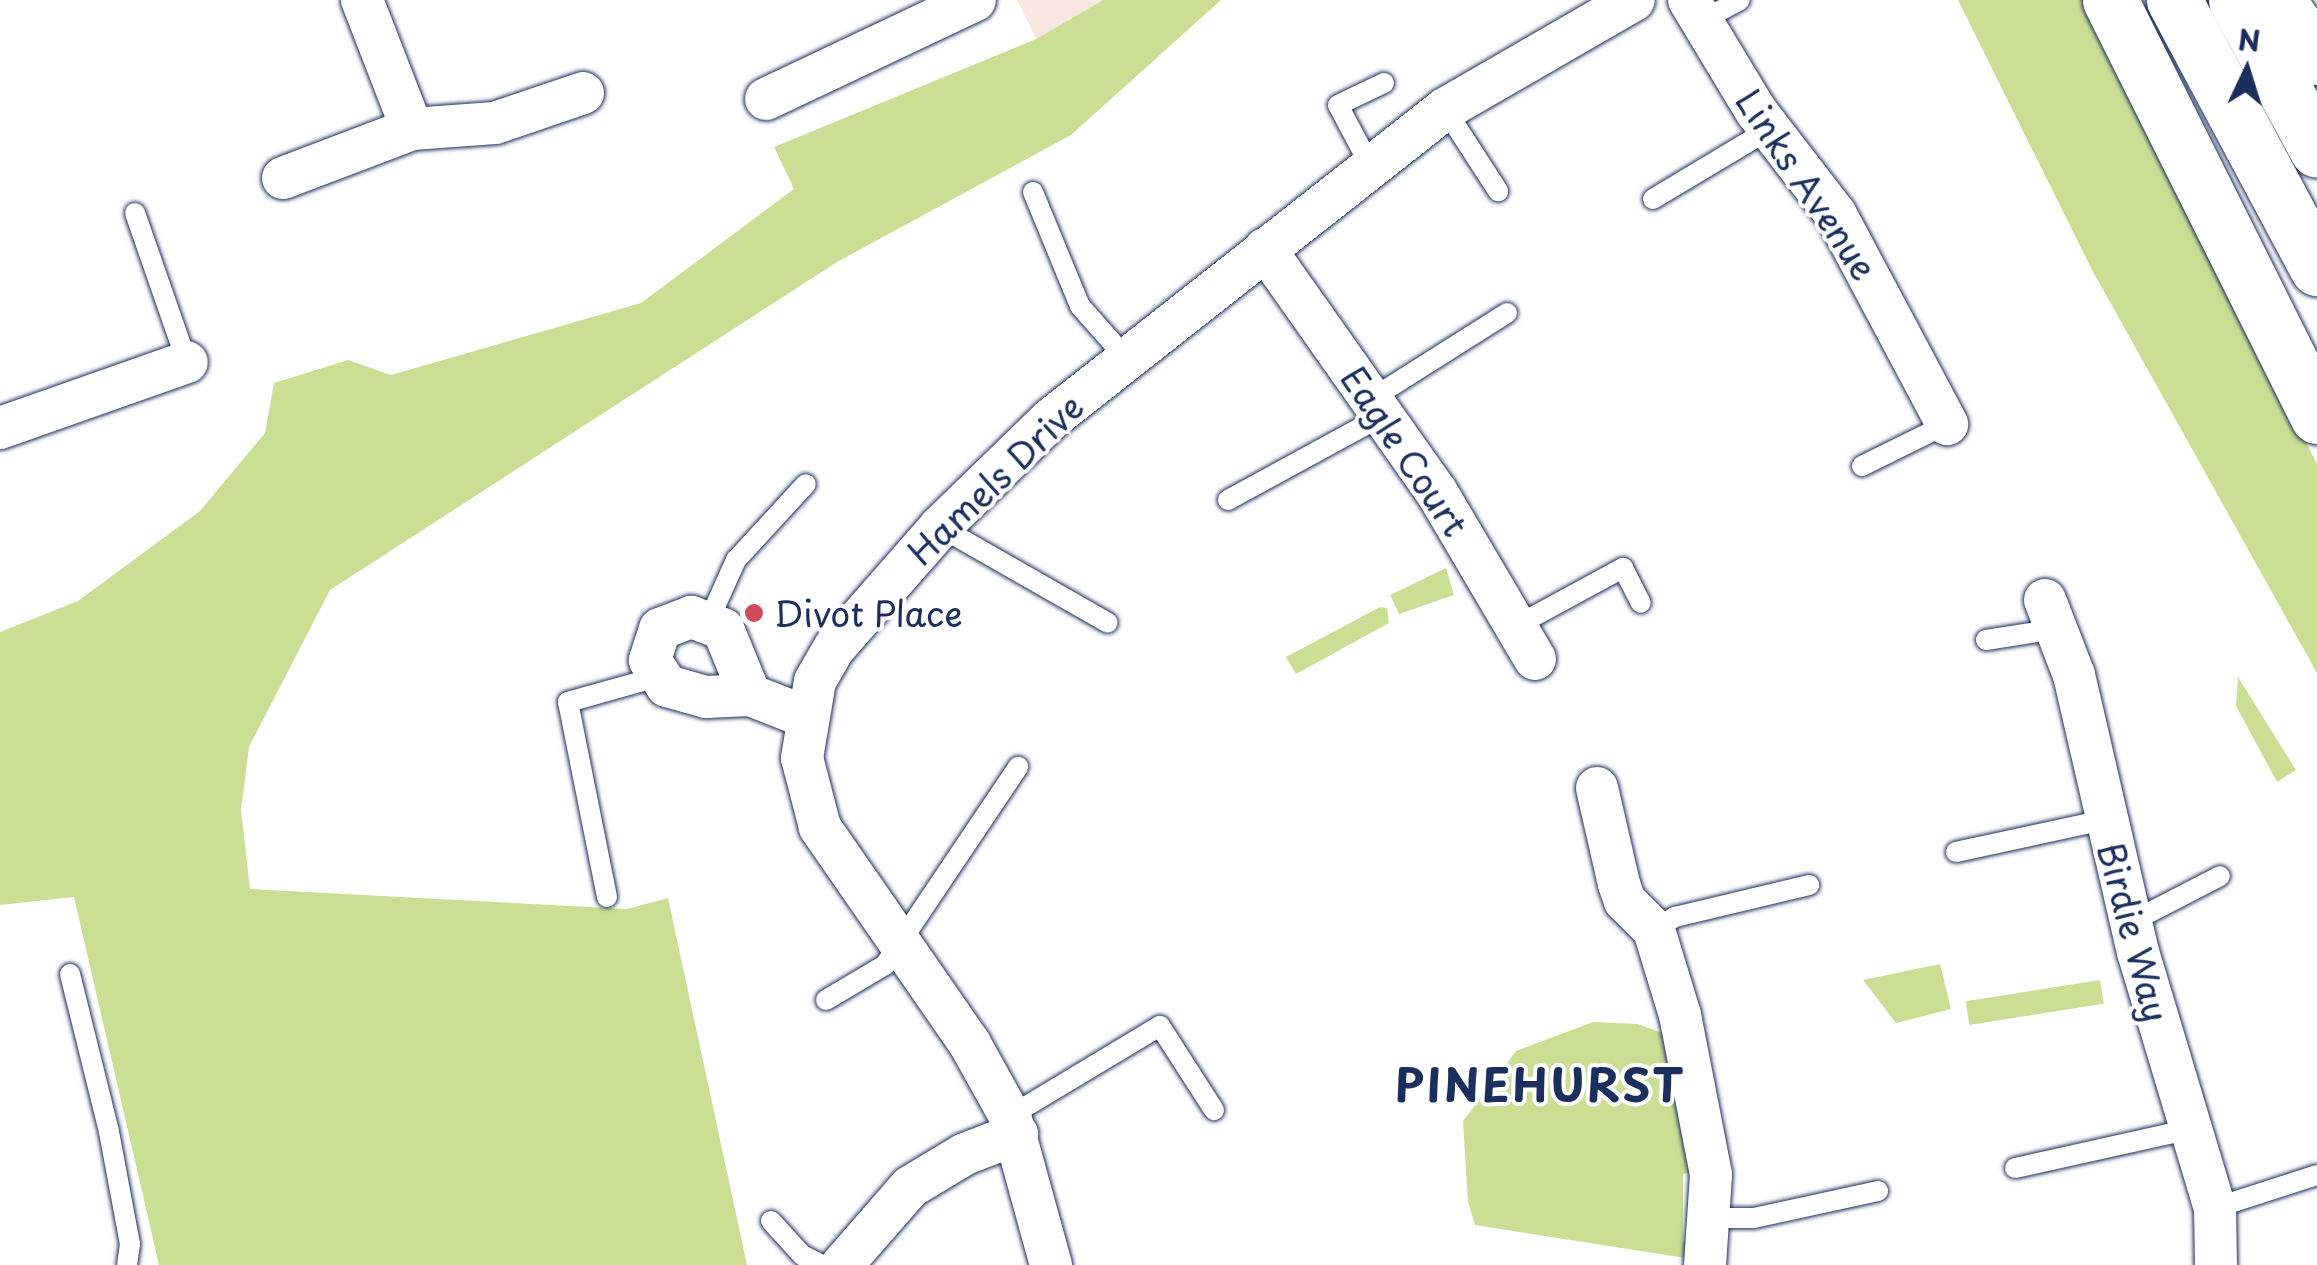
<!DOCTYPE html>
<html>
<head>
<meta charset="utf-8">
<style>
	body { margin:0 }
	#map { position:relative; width:2317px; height:1265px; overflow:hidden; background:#fff; font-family:"Playpen Sans",sans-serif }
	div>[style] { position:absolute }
	.built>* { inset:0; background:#f8e7e1 }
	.green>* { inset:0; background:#cbdf94; transform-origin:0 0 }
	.roads { filter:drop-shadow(0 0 2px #1b2f5e) drop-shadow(0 0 2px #1b2f5e) }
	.service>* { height:20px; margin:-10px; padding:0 10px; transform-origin:10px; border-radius:10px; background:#fff }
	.minor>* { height:42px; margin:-21px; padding:0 21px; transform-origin:21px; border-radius:21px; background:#fff }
	.trunk>* { height:55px; margin:-27.5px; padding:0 27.5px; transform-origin:27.5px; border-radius:27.5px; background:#fff }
	.dots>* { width:28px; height:28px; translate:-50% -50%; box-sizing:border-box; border:5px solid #fff; border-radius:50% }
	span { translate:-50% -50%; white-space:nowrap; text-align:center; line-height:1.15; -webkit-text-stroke:8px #fff; paint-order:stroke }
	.street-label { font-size:35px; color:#1b2f5e }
	.poi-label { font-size:35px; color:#1b2f5e }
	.left { translate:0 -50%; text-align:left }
	.district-label { font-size:45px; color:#1b2f5e; font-weight:700; letter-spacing:2.5px }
	.north { position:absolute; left:2197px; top:20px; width:100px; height:100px; -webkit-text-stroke:8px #fff; paint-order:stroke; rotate:4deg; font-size:28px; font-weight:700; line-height:40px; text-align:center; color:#1b2f5e }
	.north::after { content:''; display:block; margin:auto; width:35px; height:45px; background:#1b2f5e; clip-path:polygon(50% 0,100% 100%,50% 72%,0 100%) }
</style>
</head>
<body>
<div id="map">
	<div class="built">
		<i style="clip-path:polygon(1017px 0,1103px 0,1036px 39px)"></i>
	</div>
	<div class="green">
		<i style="clip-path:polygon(1103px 0,1221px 0,1071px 135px,837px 262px,330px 590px,249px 747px,241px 810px,250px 889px,627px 909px,668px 898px,747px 1265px,159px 1265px,74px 897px,0 905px,0 632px,78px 601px,200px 511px,265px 433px,274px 383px,348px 360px,391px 375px,641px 303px,794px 189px,774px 147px,1036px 39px)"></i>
		<i style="clip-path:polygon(1958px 0,2083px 0,2317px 464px,2317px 673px,2091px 268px)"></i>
		<i style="clip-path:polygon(1446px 568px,1454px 595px,1399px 614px,1390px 595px)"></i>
		<i style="clip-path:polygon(1380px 607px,1387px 608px,1389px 623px,1296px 674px,1286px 657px)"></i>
		<i style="clip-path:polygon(2238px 677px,2296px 770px,2277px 782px,2236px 706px)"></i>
		<i style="clip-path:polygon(1940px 964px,1951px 1009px,1896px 1023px,1863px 980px)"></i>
		<i style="left:2100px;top:980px;width:24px;height:136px;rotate:81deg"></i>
		<i style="clip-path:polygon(1593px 1022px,1638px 1024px,1665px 1034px,1695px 1171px,1683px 1174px,1683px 1241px,1695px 1244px,1692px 1259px,1475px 1225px,1468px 1202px,1463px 1121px,1516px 1051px)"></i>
	</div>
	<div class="roads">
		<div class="service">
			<i style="left:1701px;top:21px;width:44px;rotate:-28.3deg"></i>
			<i style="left:1445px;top:109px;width:98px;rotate:57.1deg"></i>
			<i style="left:1372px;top:169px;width:72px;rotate:-118deg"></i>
			<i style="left:1338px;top:105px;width:51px;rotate:-25.6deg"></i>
			<i style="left:1033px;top:192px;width:123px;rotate:67.6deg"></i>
			<i style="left:1080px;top:306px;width:69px;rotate:48.5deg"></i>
			<i style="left:1653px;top:199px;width:136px;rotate:-30.9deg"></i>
			<i style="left:135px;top:213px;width:158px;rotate:70.8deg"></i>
			<i style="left:1371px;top:399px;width:161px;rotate:-32.3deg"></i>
			<i style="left:1862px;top:466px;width:95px;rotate:-26.3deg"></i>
			<i style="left:1228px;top:500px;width:178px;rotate:-28.6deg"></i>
			<i style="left:940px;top:527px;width:193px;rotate:29.7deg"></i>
			<i style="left:709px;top:620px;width:66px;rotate:-65.8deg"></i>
			<i style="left:736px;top:560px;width:103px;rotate:-47.4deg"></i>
			<i style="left:1516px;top:626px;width:122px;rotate:-28.5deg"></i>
			<i style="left:1623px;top:568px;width:39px;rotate:63deg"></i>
			<i style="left:1986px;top:640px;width:72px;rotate:-8.8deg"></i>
			<i style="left:1956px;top:852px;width:151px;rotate:-12.2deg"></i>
			<i style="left:607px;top:897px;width:199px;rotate:-101.3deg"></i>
			<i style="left:568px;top:702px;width:92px;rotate:-15.7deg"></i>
			<i style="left:2131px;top:922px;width:100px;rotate:-27.3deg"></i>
			<i style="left:1654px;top:930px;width:25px;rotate:-32deg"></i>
			<i style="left:1675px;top:917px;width:138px;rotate:-13.4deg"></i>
			<i style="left:70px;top:974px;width:163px;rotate:76.1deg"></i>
			<i style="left:109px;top:1132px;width:114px;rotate:79.4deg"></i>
			<i style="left:130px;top:1244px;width:21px;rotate:98deg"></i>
			<i style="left:826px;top:1000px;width:69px;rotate:-30.7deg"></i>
			<i style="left:885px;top:965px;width:239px;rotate:-56.1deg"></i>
			<i style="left:1010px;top:1116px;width:175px;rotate:-31deg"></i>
			<i style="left:1160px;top:1026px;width:100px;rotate:57.3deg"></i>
			<i style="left:2015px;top:1168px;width:180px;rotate:-12.5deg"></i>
			<i style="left:2215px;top:1208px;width:107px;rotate:-17.9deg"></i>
			<i style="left:1712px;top:1218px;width:42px"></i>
			<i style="left:1754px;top:1218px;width:127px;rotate:-12.3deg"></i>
			<i style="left:771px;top:1221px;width:46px;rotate:47.6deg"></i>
			<i style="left:802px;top:1255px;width:22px;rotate:27deg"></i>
		</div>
		<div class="minor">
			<i style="left:362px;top:0;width:138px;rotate:68.8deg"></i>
			<i style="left:1689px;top:0;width:130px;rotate:58.9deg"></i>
			<i style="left:1756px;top:111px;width:131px;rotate:52.4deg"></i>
			<i style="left:1836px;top:215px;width:237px;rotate:62deg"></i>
			<i style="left:766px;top:99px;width:231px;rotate:-25.3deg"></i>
			<i style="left:283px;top:178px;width:138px;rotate:-20.8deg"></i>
			<i style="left:412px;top:129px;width:83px;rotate:-4.1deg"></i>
			<i style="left:495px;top:123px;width:93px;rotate:-18.8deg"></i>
			<i style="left:1265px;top:249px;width:296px;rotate:54.8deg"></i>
			<i style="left:1436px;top:491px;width:195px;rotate:59.5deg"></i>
			<i style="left:0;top:428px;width:198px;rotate:-19.4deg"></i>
			<i style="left:2045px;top:600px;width:80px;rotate:68.9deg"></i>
			<i style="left:2074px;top:675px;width:284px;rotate:77deg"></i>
			<i style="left:2138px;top:952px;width:267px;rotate:73.3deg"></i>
			<i style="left:2215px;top:1208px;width:57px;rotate:89deg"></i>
			<i style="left:750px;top:695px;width:71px;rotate:-112.2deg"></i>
			<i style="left:723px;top:629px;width:34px;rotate:-159deg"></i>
			<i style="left:691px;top:617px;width:33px;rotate:159deg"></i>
			<i style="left:660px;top:629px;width:33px;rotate:108deg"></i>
			<i style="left:650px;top:660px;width:31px;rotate:57deg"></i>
			<i style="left:667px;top:686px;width:41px;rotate:15.8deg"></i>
			<i style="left:706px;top:697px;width:44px;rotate:-2.6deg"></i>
			<i style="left:750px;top:695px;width:58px;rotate:21.3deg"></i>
			<i style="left:1597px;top:788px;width:98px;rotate:77.1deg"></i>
			<i style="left:1619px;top:884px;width:18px;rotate:71deg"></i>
			<i style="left:1625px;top:901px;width:41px;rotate:45deg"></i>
			<i style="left:1654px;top:930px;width:89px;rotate:73deg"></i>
			<i style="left:1680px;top:1015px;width:163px;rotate:79deg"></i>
			<i style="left:1711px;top:1175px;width:90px;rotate:93.8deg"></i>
			<i style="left:842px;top:1265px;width:103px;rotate:-48.9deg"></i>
			<i style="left:910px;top:1187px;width:64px;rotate:-31deg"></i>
			<i style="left:965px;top:1154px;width:56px;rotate:-21deg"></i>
			<i style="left:1051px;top:1265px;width:155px;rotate:-105.4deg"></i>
			<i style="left:1010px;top:1116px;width:82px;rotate:-119.1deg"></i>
			<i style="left:970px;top:1044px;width:264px;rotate:-124.7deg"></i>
			<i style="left:820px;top:827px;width:71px;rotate:-104.6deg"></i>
			<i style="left:802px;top:758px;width:78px;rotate:-80.4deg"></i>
			<i style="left:815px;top:681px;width:39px;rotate:-60deg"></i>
			<i style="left:835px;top:647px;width:159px;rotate:-48.8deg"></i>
			<i style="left:940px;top:527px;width:155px;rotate:-44.2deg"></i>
			<i style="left:1051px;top:419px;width:501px;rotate:-38.2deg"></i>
			<i style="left:1445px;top:109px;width:218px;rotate:-30deg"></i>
		</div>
		<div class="trunk">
			<i style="left:2110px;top:0;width:465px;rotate:63.5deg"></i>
			<i style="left:2174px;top:0;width:304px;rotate:61.9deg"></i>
			<i style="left:2236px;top:0;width:170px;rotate:61.6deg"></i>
			<i style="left:2277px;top:0;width:70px;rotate:54.9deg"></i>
		</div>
	</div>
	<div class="dots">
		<i style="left:754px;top:613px;background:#d1495b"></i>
	</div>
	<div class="street-label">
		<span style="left:1807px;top:184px;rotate:56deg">Links Avenue</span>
		<span style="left:1405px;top:451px;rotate:56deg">Eagle Court</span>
		<span style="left:995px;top:479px;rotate:-44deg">Hamels Drive</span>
		<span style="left:2134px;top:932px;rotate:75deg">Birdie Way</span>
	</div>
	<div class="poi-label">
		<span class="left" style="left:774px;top:613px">Divot Place</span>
	</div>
	<div class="district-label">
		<span style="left:1540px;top:1084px">PINEHURST</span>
	</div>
	<div class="north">N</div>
</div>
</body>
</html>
